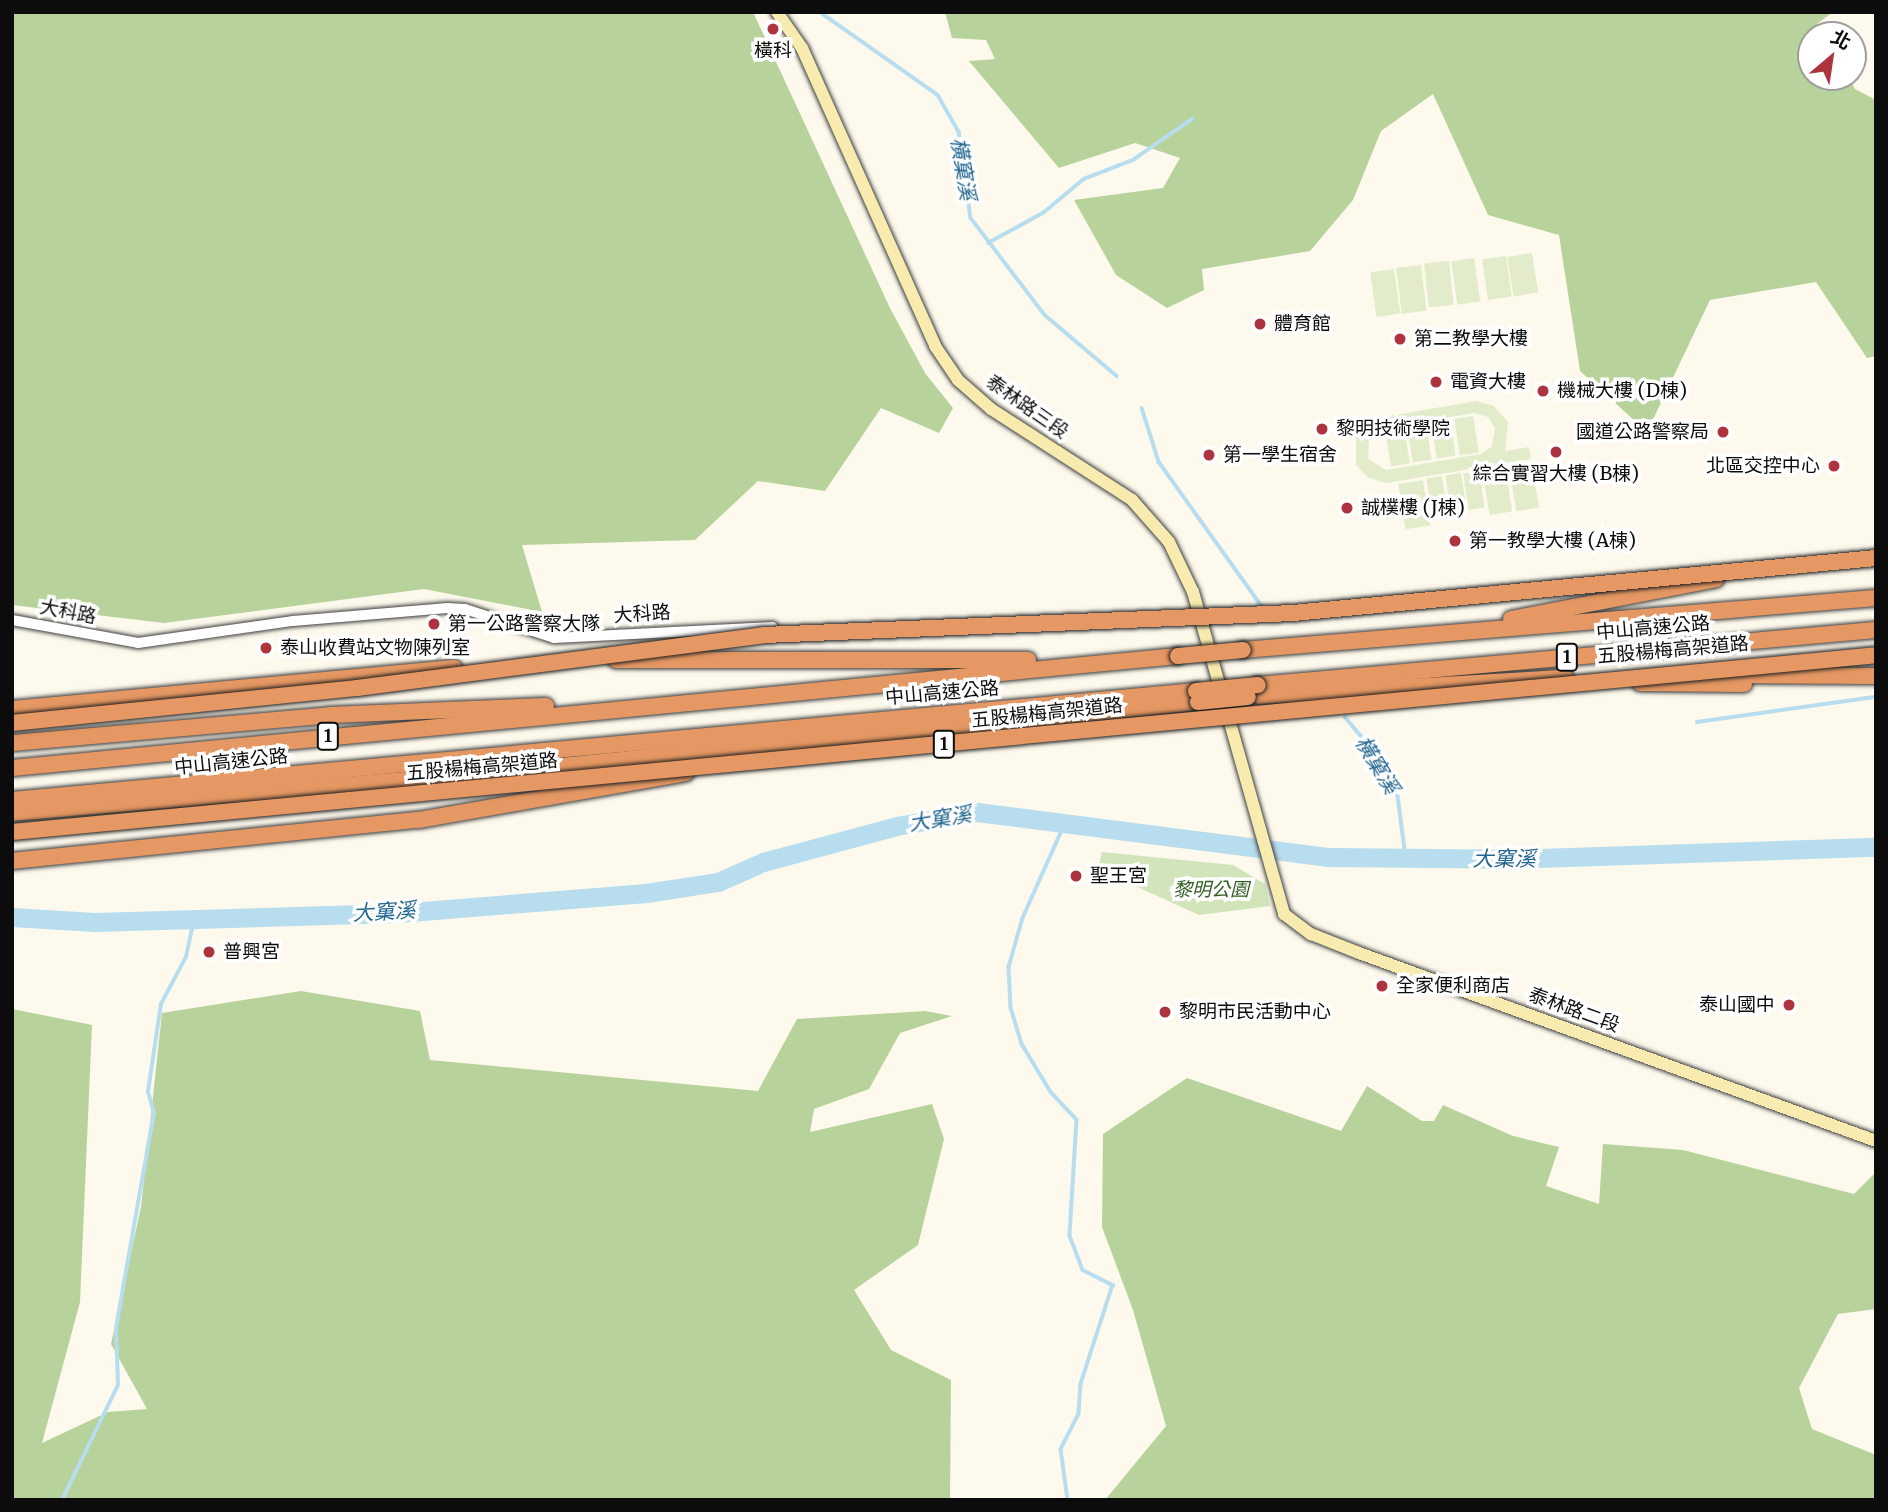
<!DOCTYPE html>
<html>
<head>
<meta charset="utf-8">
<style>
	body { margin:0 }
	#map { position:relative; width:1888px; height:1512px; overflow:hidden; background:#fdf9ed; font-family:Merriweather,"Noto Sans TC",serif }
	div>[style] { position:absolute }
	.green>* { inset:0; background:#d2e4ba }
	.forest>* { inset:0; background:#b7d39b }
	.pitch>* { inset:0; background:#e2eccb; transform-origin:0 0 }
	.stream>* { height:3.5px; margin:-1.75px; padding:0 1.75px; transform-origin:1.75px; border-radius:1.75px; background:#b7ddef }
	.river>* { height:19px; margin:-9.5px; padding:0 9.5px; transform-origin:9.5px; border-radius:9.5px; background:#b7ddef }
	.roads { filter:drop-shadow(0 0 2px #3f3f3f) drop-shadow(0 0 2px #3f3f3f) }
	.tertiary>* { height:10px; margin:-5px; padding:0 5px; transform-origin:5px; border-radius:5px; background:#fff }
	.secondary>* { height:12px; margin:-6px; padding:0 6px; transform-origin:6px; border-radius:6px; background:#f7ebaf }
	.motorway>* { height:16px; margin:-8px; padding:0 8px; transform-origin:8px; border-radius:8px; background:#e59863 }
	.bridges { filter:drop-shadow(0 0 2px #1d1d1d) drop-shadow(0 0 2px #1d1d1d) }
	.motorway-bridge>* { height:16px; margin:-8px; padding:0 8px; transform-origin:8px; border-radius:8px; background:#e59863 }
	.dots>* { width:19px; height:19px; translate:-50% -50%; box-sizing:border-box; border:4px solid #fff; border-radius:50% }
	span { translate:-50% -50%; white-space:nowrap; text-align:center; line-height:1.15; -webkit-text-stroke:7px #fff; paint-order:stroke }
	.shield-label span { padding:2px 5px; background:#fff; border:2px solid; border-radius:5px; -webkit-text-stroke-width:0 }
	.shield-label { font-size:18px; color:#0c0c0c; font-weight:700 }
	.poi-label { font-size:19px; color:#0c0c0c }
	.left { translate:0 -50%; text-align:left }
	.right { translate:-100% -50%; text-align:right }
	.street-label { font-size:19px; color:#0c0c0c }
	.park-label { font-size:19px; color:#325d23; font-style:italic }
	.water-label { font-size:21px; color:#236690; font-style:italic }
	.frame { position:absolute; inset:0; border:14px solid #0c0c0c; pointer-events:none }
	.north { position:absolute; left:1797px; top:21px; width:70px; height:70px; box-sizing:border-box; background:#fff; border:2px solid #9e9e9e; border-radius:50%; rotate:29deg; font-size:19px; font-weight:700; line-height:28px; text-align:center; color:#0c0c0c }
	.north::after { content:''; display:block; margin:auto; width:24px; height:32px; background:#ad333f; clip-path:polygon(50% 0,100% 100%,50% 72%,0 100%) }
</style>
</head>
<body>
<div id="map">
	<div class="green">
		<i style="clip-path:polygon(1102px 852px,1233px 865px,1265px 884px,1270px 906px,1199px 915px,1098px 869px)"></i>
	</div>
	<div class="forest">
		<i style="clip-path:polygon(12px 12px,753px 12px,890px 308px,925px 373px,953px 408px,939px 433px,881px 408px,825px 491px,758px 481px,695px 540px,522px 545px,542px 612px,424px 589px,164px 623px,12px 605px)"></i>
		<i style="clip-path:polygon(945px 12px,1833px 12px,1817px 24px,1824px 35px,1811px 35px,1811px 77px,1848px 77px,1855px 89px,1876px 100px,1876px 356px,1867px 358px,1816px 282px,1710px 300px,1647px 432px,1580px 371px,1559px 235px,1488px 215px,1433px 94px,1381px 131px,1353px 200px,1310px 251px,1202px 269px,1204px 290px,1167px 308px,1116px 275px,1074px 200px,1163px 188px,1180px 158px,1135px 143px,1059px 168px,969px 61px,995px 59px,986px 40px,952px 38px)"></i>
		<i style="clip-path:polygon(301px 991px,420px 1011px,430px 1060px,758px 1091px,797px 1019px,925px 1011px,952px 1016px,900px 1033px,869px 1089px,814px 1109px,810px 1132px,932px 1104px,944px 1139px,918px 1245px,854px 1290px,891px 1350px,951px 1380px,950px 1500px,12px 1500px,12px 1009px,92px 1025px,80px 1302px,42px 1443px,108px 1412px,147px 1409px,111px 1344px,141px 1207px,162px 1013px)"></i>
		<i style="clip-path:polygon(1187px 1078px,1341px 1131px,1367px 1086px,1422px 1121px,1434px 1121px,1443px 1105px,1513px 1136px,1559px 1147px,1546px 1186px,1599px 1204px,1603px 1144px,1683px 1150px,1854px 1194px,1876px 1172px,1876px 1309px,1838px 1314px,1799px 1388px,1812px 1429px,1876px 1455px,1876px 1500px,1105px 1500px,1166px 1426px,1133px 1310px,1102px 1227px,1103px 1134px)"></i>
	</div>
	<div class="pitch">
		<i style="left:1532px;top:253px;width:40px;height:25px;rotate:81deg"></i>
		<i style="left:1506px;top:256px;width:41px;height:24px;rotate:82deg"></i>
		<i style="left:1474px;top:258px;width:44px;height:23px;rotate:82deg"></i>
		<i style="left:1449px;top:261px;width:44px;height:25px;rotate:84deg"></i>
		<i style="left:1421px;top:265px;width:46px;height:25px;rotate:83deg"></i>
		<i style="left:1394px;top:269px;width:45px;height:24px;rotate:82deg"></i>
		<i style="clip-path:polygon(evenodd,1476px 401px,1494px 406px,1508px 422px,1505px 451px,1529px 447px,1531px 459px,1386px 483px,1369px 478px,1356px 465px,1356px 434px,1372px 419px,1476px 401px,1474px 413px,1488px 417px,1495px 428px,1492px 446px,1481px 454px,1386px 470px,1368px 459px,1369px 438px,1380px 429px,1474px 413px)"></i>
		<i style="left:1473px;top:416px;width:37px;height:19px;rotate:81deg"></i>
		<i style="left:1450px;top:420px;width:36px;height:19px;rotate:81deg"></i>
		<i style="left:1426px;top:424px;width:36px;height:19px;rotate:81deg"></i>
		<i style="left:1404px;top:427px;width:37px;height:19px;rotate:81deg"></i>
		<i style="left:1531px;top:461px;width:47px;height:23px;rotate:80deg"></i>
		<i style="left:1505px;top:466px;width:46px;height:23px;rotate:81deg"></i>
		<i style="left:1479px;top:471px;width:37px;height:16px;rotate:81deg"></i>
		<i style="left:1461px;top:473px;width:37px;height:16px;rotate:81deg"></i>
		<i style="left:1442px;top:476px;width:37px;height:16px;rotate:81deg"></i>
		<i style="left:1423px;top:480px;width:46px;height:25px;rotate:81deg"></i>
	</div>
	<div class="stream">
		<i style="left:820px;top:12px;width:144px;rotate:35.1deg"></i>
		<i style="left:938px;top:95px;width:43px;rotate:60.4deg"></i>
		<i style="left:959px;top:132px;width:87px;rotate:82.1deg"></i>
		<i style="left:971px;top:218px;width:122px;rotate:52.7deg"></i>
		<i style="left:1045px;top:315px;width:94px;rotate:40.3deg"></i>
		<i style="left:988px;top:243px;width:63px;rotate:-28.6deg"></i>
		<i style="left:1043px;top:213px;width:53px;rotate:-39.7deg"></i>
		<i style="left:1084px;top:179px;width:53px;rotate:-21.2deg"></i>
		<i style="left:1133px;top:160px;width:72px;rotate:-34.8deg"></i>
		<i style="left:1142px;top:408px;width:57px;rotate:72.5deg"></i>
		<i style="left:1159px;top:462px;width:179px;rotate:54.5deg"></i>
		<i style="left:1345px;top:717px;width:43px;rotate:49.7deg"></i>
		<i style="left:1373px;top:750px;width:52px;rotate:61.5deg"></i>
		<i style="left:1398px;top:796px;width:63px;rotate:82.6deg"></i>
		<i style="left:1697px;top:722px;width:181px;rotate:-8deg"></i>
		<i style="left:1066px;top:822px;width:105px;rotate:114.1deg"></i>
		<i style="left:1023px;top:918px;width:51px;rotate:105.9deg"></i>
		<i style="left:1009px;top:967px;width:41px;rotate:87.2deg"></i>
		<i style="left:1011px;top:1008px;width:38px;rotate:73deg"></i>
		<i style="left:1022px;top:1044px;width:56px;rotate:58.9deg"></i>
		<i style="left:1051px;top:1092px;width:38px;rotate:47deg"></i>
		<i style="left:1077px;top:1120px;width:116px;rotate:93.5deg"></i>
		<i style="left:1070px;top:1236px;width:36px;rotate:69deg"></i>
		<i style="left:1083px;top:1270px;width:34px;rotate:27deg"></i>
		<i style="left:1113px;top:1285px;width:104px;rotate:107.9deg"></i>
		<i style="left:1081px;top:1384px;width:30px;rotate:94deg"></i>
		<i style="left:1079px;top:1414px;width:39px;rotate:117deg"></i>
		<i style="left:1061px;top:1449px;width:51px;rotate:82.2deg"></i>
		<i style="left:62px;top:1500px;width:128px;rotate:-64deg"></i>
		<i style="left:118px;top:1385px;width:57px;rotate:-92deg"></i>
		<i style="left:116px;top:1328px;width:218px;rotate:-80deg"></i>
		<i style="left:154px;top:1113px;width:22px;rotate:-106deg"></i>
		<i style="left:148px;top:1092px;width:89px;rotate:-81.6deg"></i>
		<i style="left:161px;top:1004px;width:53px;rotate:-62deg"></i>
		<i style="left:186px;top:957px;width:40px;rotate:-78deg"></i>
	</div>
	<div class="river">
		<i style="left:12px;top:917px;width:83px;rotate:3.4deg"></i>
		<i style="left:95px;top:922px;width:302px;rotate:-1.7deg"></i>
		<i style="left:397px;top:913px;width:250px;rotate:-4.6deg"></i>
		<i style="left:646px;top:893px;width:73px;rotate:-8.7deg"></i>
		<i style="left:718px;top:882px;width:49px;rotate:-24deg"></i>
		<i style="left:763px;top:862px;width:138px;rotate:-15.1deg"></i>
		<i style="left:896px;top:826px;width:82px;rotate:-9.8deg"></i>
		<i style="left:977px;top:812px;width:356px;rotate:7.3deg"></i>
		<i style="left:1330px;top:857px;width:177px;rotate:0.6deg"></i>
		<i style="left:1507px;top:859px;width:369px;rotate:-1.9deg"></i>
	</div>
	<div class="roads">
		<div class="tertiary">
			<i style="left:12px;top:620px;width:128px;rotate:10.3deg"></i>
			<i style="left:138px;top:643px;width:157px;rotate:-8.1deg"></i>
			<i style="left:293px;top:621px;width:155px;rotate:-4.8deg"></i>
			<i style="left:447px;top:608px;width:18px;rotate:3deg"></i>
			<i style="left:465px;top:609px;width:94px;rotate:18deg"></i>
			<i style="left:554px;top:638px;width:219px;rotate:-2.9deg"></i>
		</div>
		<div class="secondary">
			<i style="left:777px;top:12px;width:44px;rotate:55.2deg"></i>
			<i style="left:802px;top:48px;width:326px;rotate:65.9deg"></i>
			<i style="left:935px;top:346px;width:41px;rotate:55.9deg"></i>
			<i style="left:958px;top:380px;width:44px;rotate:41.3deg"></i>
			<i style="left:991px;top:409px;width:168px;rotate:32.8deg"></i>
			<i style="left:1132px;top:500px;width:56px;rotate:48.6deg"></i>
			<i style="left:1169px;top:542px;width:55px;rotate:64.4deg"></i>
			<i style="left:1193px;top:592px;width:335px;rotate:74.2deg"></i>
			<i style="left:1284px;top:914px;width:34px;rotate:37deg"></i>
			<i style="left:1311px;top:934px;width:52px;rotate:21.6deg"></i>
			<i style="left:1359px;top:953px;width:550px;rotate:19.98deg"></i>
		</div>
		<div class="motorway">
			<i style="left:1511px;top:619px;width:209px;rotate:-11deg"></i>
			<i style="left:1243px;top:650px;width:635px;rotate:-4.7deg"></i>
			<i style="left:616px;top:660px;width:412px"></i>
			<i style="left:1731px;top:675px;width:145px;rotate:0.4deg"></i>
			<i style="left:1640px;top:683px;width:104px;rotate:0.6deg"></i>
			<i style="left:1258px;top:685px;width:620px;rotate:-5.09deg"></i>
			<i style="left:1259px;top:696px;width:307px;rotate:-3.4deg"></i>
			<i style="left:12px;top:709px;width:444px;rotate:-5.3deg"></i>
			<i style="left:12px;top:743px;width:319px;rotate:-5deg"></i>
			<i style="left:330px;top:715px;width:216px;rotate:-2.4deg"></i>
			<i style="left:12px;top:768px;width:1171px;rotate:-5.49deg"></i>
			<i style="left:12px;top:800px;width:1189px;rotate:-5.26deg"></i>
			<i style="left:12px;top:813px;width:481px;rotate:-4.8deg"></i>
			<i style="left:491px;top:773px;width:711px;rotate:-5.73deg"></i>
			<i style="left:12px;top:861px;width:409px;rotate:-5.8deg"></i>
			<i style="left:419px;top:820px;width:271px;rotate:-10deg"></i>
		</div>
	</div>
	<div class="bridges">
		<div class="motorway-bridge">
			<i style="left:1178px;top:656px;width:65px;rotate:-5.3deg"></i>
			<i style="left:1196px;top:691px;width:62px;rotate:-5.5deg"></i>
			<i style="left:1198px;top:702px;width:50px;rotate:-5.7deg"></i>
			<i style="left:12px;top:723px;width:347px;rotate:-5.8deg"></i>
			<i style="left:357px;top:688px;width:410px;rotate:-7.4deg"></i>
			<i style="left:764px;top:635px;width:529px;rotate:-2.38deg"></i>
			<i style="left:1293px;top:613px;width:586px;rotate:-5.39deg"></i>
			<i style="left:12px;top:832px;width:1872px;rotate:-5.42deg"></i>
		</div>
	</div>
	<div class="dots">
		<i style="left:773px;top:29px;background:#ad333f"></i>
		<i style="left:1260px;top:324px;background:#ad333f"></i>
		<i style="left:1400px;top:339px;background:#ad333f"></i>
		<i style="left:1436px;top:382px;background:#ad333f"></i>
		<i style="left:1543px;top:391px;background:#ad333f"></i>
		<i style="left:1322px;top:429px;background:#ad333f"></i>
		<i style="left:1723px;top:432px;background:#ad333f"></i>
		<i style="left:1556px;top:452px;background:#ad333f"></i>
		<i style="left:1209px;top:455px;background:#ad333f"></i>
		<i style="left:1834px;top:466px;background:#ad333f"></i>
		<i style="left:1347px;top:508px;background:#ad333f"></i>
		<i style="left:1455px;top:541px;background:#ad333f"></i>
		<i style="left:434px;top:624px;background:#ad333f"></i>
		<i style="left:266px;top:648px;background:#ad333f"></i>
		<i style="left:1076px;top:876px;background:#ad333f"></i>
		<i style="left:209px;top:952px;background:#ad333f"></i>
		<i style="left:1382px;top:986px;background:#ad333f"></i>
		<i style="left:1789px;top:1005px;background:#ad333f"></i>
		<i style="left:1165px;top:1012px;background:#ad333f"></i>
	</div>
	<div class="shield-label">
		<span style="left:1567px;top:657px">1</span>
		<span style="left:328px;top:736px">1</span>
		<span style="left:944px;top:744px">1</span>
	</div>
	<div class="poi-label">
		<span style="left:773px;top:51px">橫科</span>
		<span class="left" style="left:1274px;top:324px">體育館</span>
		<span class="left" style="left:1414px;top:339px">第二教學大樓</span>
		<span class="left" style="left:1450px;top:382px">電資大樓</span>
		<span class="left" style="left:1557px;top:391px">機械大樓 (D棟)</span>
		<span class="left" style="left:1336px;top:429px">黎明技術學院</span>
		<span class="right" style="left:1709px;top:432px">國道公路警察局</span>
		<span class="left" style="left:1223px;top:455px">第一學生宿舍</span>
		<span class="right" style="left:1820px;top:466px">北區交控中心</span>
		<span style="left:1556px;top:474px">綜合實習大樓 (B棟)</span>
		<span class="left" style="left:1361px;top:508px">誠樸樓 (J棟)</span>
		<span class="left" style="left:1469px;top:541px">第一教學大樓 (A棟)</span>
		<span class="left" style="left:448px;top:624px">第一公路警察大隊</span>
		<span class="left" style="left:280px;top:648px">泰山收費站文物陳列室</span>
		<span class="left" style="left:1090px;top:876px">聖王宮</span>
		<span class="left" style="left:223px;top:952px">普興宮</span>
		<span class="left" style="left:1396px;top:986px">全家便利商店</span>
		<span class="right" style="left:1775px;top:1005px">泰山國中</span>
		<span class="left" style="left:1179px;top:1012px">黎明市民活動中心</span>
	</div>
	<div class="street-label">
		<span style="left:1027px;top:407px;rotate:35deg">泰林路三段</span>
		<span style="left:68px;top:612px;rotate:11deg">大科路</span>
		<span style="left:642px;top:614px;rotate:-4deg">大科路</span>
		<span style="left:1653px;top:628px;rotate:-5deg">中山高速公路</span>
		<span style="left:1673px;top:650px;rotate:-5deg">五股楊梅高架道路</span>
		<span style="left:942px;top:693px;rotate:-5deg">中山高速公路</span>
		<span style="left:1047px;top:713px;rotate:-6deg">五股楊梅高架道路</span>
		<span style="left:231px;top:762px;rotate:-6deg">中山高速公路</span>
		<span style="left:482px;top:767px;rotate:-5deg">五股楊梅高架道路</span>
		<span style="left:1574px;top:1010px;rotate:20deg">泰林路二段</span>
	</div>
	<div class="park-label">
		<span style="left:1211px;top:890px">黎明公園</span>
	</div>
	<div class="water-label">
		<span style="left:963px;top:169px;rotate:81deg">橫窠溪</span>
		<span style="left:1377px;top:765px;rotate:59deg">橫窠溪</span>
		<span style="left:940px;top:819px;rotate:-9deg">大窠溪</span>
		<span style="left:1504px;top:859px">大窠溪</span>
		<span style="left:384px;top:912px;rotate:-3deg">大窠溪</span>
	</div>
	<div class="frame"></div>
	<div class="north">北</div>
</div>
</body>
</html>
